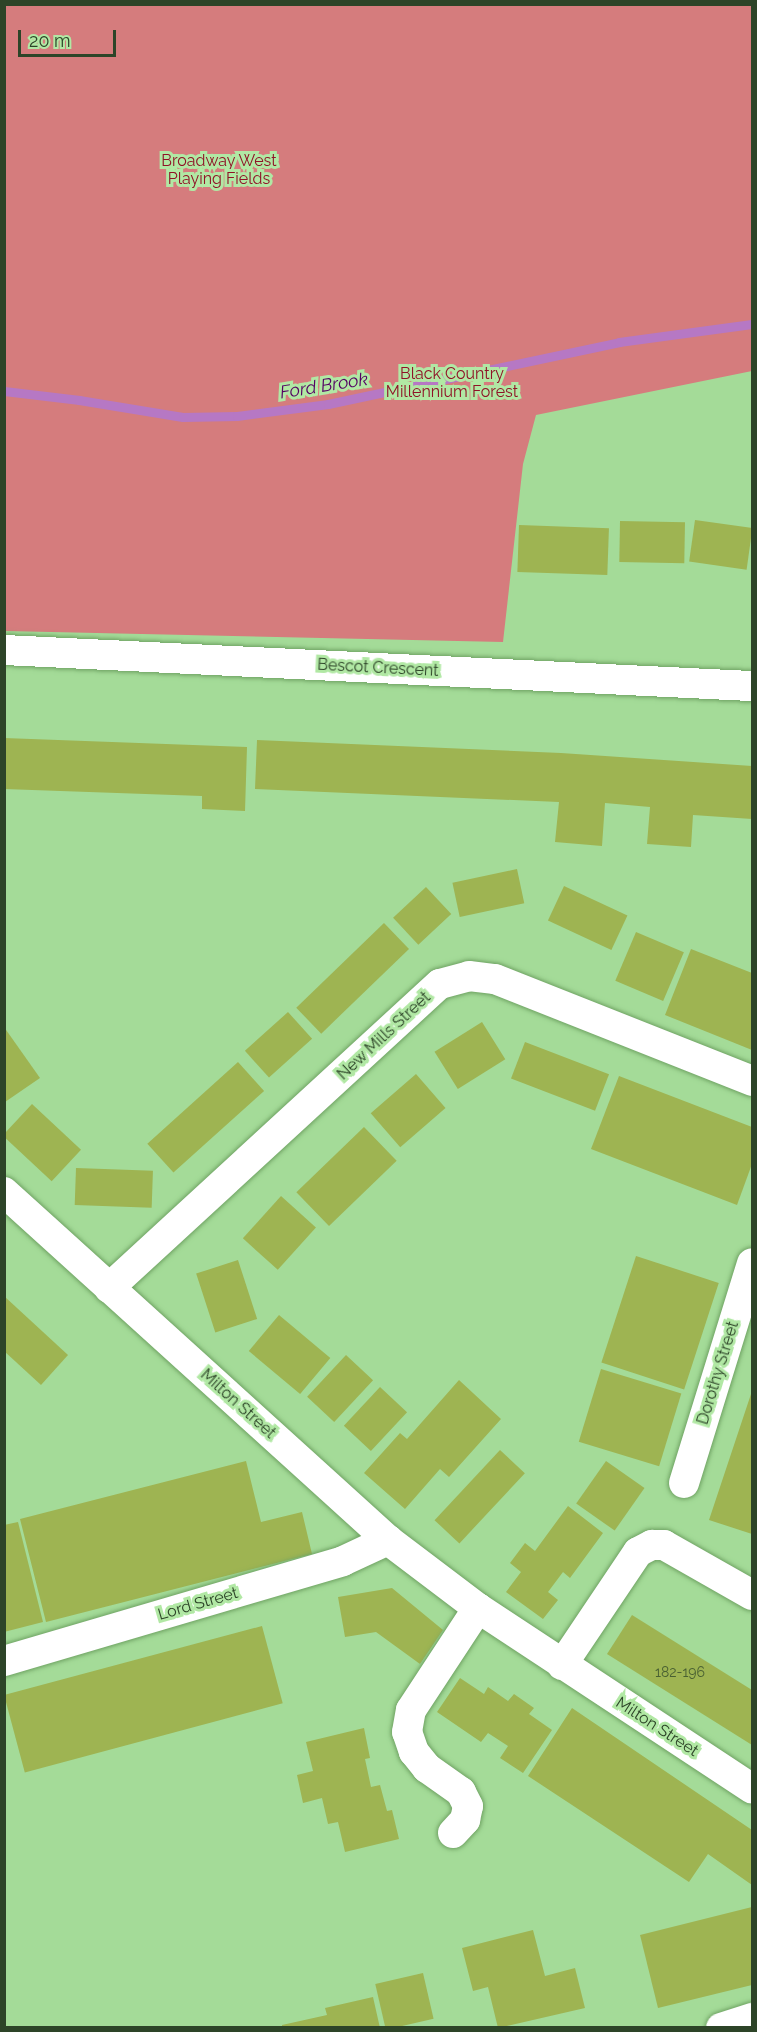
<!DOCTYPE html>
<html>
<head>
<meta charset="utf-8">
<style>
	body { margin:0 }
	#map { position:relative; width:757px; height:2032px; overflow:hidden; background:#a4db98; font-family:Raleway,sans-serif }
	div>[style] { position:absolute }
	.green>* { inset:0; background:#d57c7d }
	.stream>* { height:9px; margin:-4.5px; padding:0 4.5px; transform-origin:4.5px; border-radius:4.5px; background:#b678c4 }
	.building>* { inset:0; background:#9eb452; transform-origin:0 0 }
	.roads { filter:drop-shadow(0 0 2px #6fa363) drop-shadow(0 0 2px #6fa363) }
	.street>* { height:30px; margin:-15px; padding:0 15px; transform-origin:15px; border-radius:15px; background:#fff }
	span { translate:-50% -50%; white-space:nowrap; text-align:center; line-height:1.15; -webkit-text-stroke:6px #b1e8a4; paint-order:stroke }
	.number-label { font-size:14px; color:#496032 }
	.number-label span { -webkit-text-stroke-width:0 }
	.park-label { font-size:16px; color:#8f1227 }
	.street-label { font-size:16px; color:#2d4428 }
	.water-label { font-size:18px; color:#540063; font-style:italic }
	.frame { position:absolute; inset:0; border:6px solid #2d4428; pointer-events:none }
	.scale { position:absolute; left:18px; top:30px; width:98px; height:27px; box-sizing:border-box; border:3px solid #2d4428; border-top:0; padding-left:8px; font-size:18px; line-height:21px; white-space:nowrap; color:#2d4428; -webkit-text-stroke:4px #b1e8a4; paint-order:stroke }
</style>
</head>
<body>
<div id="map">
	<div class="green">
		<i style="clip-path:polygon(5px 4px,752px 5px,752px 371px,536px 415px,523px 464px,503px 642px,5px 631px)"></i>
	</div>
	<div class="stream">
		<i style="left:4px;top:391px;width:76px;rotate:6.8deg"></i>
		<i style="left:79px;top:400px;width:105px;rotate:9.3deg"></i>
		<i style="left:183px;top:417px;width:54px;rotate:-1.1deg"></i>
		<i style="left:237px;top:416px;width:92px;rotate:-7.5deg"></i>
		<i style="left:328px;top:404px;width:298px;rotate:-12deg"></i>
		<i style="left:619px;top:342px;width:134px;rotate:-7.7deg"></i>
	</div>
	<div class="building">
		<i style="left:695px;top:520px;width:58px;height:42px;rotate:8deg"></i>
		<i style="left:620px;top:521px;width:65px;height:41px;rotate:1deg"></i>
		<i style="left:519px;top:525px;width:90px;height:47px;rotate:2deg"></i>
		<i style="clip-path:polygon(4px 738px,247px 747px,245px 811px,202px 809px,202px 796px,4px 789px)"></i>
		<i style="clip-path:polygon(257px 740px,561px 753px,752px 766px,752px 819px,693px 815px,691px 847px,647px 844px,650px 807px,605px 803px,602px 846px,555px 842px,559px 802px,255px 789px)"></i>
		<i style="left:517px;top:869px;width:35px;height:66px;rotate:78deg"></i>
		<i style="left:564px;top:886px;width:70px;height:38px;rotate:25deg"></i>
		<i style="left:426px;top:887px;width:37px;height:45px;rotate:47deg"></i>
		<i style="left:384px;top:923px;width:36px;height:122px;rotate:46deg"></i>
		<i style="left:636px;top:932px;width:52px;height:53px;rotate:23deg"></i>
		<i style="clip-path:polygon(691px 949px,752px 973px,752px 1050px,665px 1015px)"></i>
		<i style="left:288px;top:1012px;width:36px;height:58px;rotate:48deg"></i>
		<i style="left:482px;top:1022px;width:44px;height:56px;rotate:58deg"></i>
		<i style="clip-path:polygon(4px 1027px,40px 1078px,5px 1102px,4px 1101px)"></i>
		<i style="left:525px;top:1042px;width:90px;height:39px;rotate:21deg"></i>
		<i style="left:238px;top:1062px;width:39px;height:122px;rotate:48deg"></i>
		<i style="left:416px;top:1074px;width:45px;height:60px;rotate:49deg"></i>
		<i style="clip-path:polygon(619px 1076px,752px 1127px,752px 1164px,737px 1205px,591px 1149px)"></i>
		<i style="left:32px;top:1104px;width:67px;height:43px;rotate:43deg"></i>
		<i style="left:364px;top:1127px;width:47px;height:94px;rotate:46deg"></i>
		<i style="left:76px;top:1168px;width:77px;height:37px;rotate:2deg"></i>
		<i style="left:281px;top:1196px;width:47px;height:57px;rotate:42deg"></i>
		<i style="left:636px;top:1256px;width:87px;height:112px;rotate:18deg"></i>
		<i style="left:238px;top:1260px;width:62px;height:44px;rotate:72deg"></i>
		<i style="clip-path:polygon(4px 1296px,68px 1355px,41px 1385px,4px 1351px)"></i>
		<i style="left:279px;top:1315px;width:67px;height:47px;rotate:40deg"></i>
		<i style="left:346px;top:1355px;width:37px;height:57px;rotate:43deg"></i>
		<i style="left:601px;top:1369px;width:84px;height:76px;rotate:17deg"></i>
		<i style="clip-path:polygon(459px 1380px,501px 1419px,449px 1477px,440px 1469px,405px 1509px,364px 1473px,400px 1433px,407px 1439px)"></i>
		<i style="left:380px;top:1387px;width:37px;height:53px;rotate:43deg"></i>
		<i style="clip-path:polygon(752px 1391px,752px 1534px,709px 1520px)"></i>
		<i style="left:500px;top:1450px;width:34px;height:96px;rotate:43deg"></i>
		<i style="clip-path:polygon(246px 1461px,261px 1522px,302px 1512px,312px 1554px,46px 1622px,20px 1519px)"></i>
		<i style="left:606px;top:1461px;width:47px;height:52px;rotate:35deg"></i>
		<i style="clip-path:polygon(568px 1506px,603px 1533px,570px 1578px,563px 1572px,548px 1592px,558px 1600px,543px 1619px,506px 1592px,521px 1572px,510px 1563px,525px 1543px,535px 1551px)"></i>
		<i style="clip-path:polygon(18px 1522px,43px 1622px,4px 1632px,4px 1525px)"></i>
		<i style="clip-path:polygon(392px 1588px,443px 1630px,420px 1664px,376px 1632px,345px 1637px,338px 1597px)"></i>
		<i style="clip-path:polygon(632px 1615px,752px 1690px,752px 1745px,607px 1654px)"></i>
		<i style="left:262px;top:1626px;width:80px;height:267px;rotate:75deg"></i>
		<i style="clip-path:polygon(460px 1678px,484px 1694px,488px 1687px,508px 1701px,514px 1694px,534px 1708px,529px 1714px,552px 1730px,523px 1773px,500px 1758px,508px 1746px,488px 1733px,481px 1742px,437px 1712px)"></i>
		<i style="clip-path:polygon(572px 1708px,752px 1830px,752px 1885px,708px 1854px,689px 1882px,528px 1776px)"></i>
		<i style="clip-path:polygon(364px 1728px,370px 1758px,365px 1759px,371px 1787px,380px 1785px,387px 1811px,392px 1810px,399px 1839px,345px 1852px,338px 1822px,328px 1824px,322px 1798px,303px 1803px,297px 1775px,313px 1771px,306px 1742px)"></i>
		<i style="clip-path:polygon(752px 1907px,752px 1985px,658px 2008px,640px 1935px)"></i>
		<i style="clip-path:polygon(533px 1930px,545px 1976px,575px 1968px,585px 2008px,498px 2028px,488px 1987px,473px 1991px,462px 1948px)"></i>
		<i style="left:423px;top:1973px;width:47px;height:49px;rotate:77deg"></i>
		<i style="clip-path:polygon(373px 1997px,380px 2028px,282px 2028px,282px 2025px,327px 2015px,325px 2008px)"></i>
	</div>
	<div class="roads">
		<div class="street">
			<i style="left:4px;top:650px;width:749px;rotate:2.76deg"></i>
			<i style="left:4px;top:1192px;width:518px;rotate:42.18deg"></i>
			<i style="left:388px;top:1540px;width:113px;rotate:37.1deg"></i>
			<i style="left:478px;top:1608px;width:328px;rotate:33.4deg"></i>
			<i style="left:109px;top:1288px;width:449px;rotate:-42.6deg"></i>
			<i style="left:440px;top:984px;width:30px;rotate:-15deg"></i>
			<i style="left:469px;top:976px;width:26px;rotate:7deg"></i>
			<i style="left:495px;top:979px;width:277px;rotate:21.6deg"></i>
			<i style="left:684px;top:1483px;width:230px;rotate:-72.8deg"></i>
			<i style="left:4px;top:1661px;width:353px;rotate:-16.4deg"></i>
			<i style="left:343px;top:1561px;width:50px;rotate:-25deg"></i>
			<i style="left:562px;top:1665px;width:136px;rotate:-56.1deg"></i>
			<i style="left:638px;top:1552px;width:16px;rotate:-27deg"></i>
			<i style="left:652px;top:1545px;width:12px"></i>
			<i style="left:664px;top:1545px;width:101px;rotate:29.6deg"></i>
			<i style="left:453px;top:1833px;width:18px;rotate:-47deg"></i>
			<i style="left:465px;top:1820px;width:14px;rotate:-78deg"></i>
			<i style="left:468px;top:1806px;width:16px;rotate:-117deg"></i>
			<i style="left:461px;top:1792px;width:42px;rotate:-144.8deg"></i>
			<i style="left:427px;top:1768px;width:21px;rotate:-129deg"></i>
			<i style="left:414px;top:1752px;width:21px;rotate:-109deg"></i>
			<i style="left:407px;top:1732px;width:22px;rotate:-80deg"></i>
			<i style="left:411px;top:1710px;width:122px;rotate:-56.7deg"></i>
			<i style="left:721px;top:2028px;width:33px;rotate:-18deg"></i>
		</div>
	</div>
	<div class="number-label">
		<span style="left:680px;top:1672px">182-196</span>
	</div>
	<div class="park-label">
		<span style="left:219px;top:170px">Broadway West<br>Playing Fields</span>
		<span style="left:452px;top:383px">Black Country<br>Millennium Forest</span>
	</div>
	<div class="street-label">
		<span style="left:378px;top:668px;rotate:3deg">Bescot Crescent</span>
		<span style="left:384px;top:1036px;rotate:-43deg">New Mills Street</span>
		<span style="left:718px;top:1373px;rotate:-73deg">Dorothy Street</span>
		<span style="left:238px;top:1404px;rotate:42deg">Milton Street</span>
		<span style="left:198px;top:1604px;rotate:-16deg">Lord Street</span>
		<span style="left:657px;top:1727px;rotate:33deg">Milton Street</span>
	</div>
	<div class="water-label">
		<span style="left:324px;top:386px;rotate:-9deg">Ford Brook</span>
	</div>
	<div class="frame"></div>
	<div class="scale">20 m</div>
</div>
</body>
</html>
